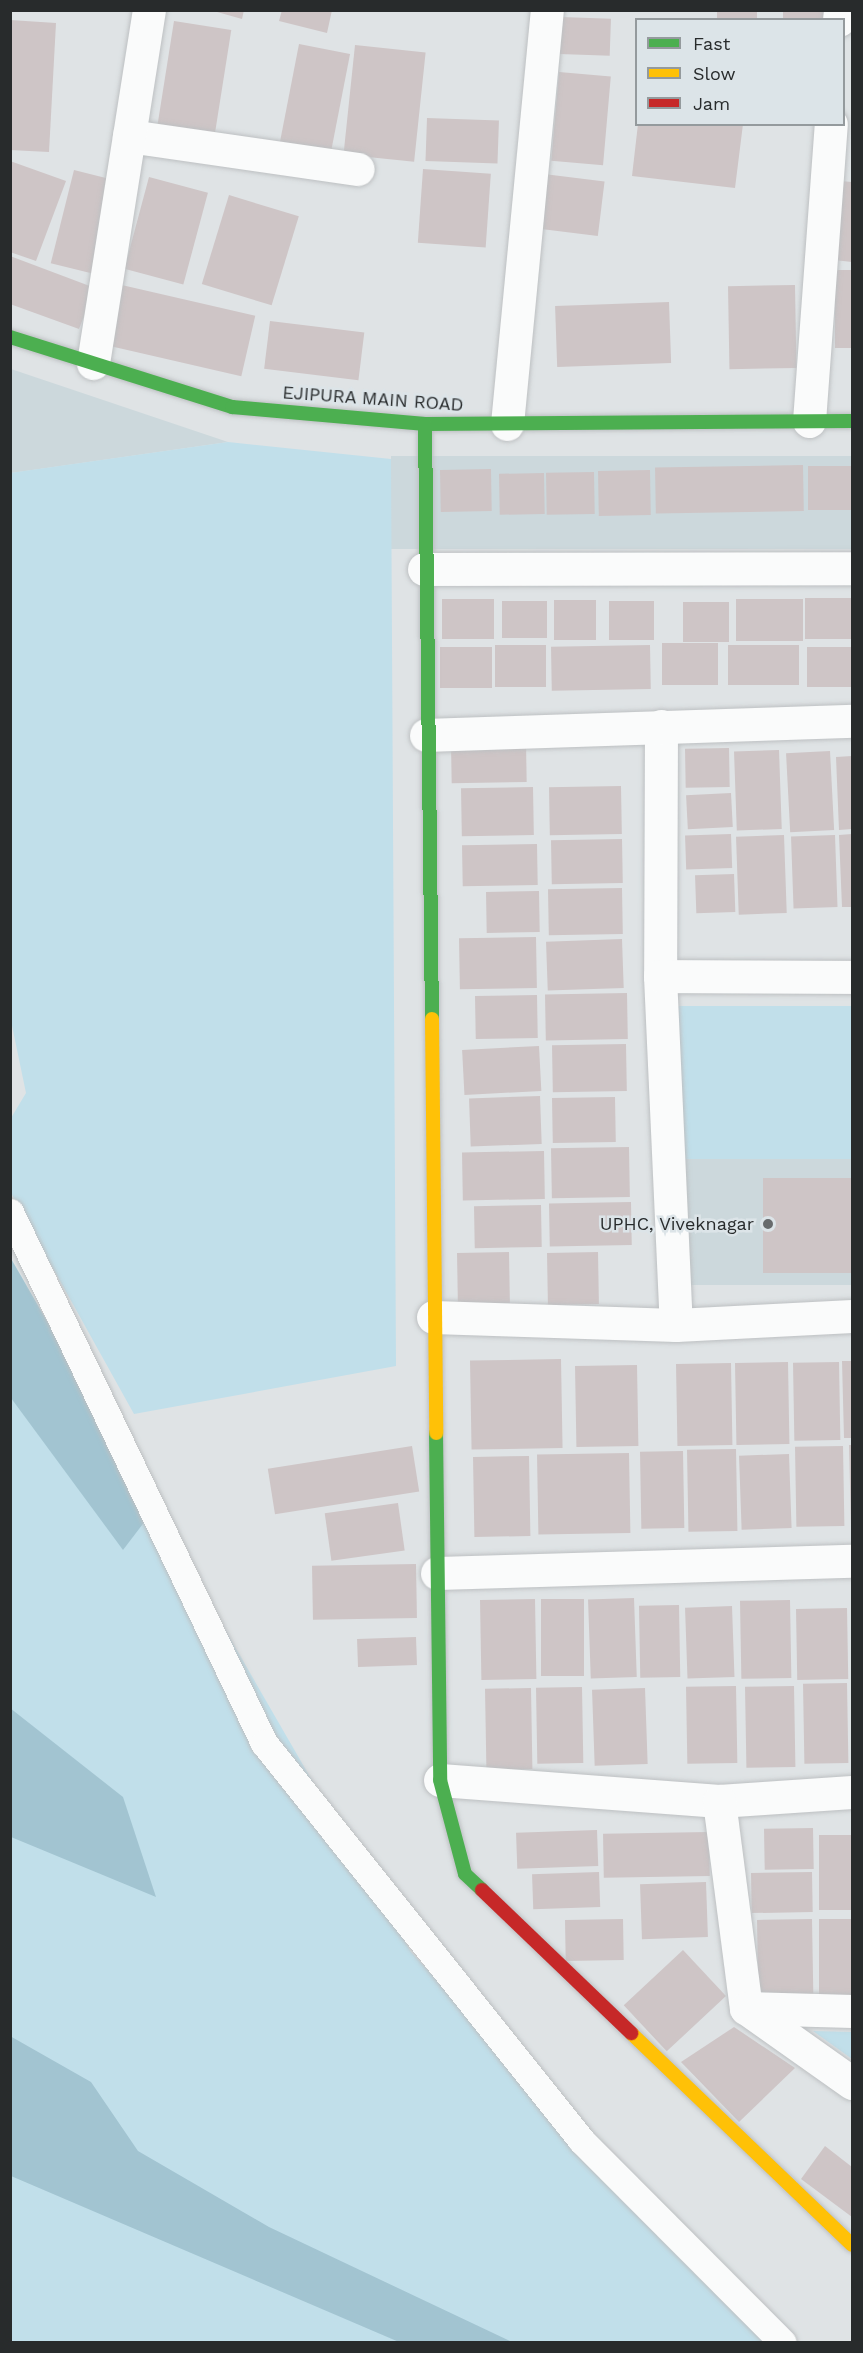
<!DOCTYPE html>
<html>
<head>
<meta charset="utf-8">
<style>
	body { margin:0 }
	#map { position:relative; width:863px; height:2353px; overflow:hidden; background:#dfe3e5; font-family:"Work Sans",sans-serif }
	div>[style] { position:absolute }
	.built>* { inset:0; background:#ccd8dc; transform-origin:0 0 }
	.green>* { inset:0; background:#c1dfea; transform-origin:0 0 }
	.forest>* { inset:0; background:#a2c4d1 }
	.building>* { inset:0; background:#cec5c6; transform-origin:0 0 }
	.roads { filter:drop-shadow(0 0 2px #bdc0c2) drop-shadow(0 0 2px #bdc0c2) }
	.lane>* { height:27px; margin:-13.5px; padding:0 13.5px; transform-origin:13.5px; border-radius:13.5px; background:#fafbfb }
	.street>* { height:33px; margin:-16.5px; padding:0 16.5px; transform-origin:16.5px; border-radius:16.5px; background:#fafbfb }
	.fast>* { height:14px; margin:-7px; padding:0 7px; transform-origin:7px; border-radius:7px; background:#4caf50 }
	.slow>* { height:14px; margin:-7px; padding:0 7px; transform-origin:7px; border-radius:7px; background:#ffc107 }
	.jam>* { height:14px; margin:-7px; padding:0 7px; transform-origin:7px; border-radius:7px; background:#c62828 }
	.dots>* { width:16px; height:16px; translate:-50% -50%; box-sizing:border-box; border:3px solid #dce4e8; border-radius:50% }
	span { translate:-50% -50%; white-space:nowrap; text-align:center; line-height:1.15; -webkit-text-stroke:5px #dce4e8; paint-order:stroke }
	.street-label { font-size:18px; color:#282b2c }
	.poi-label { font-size:18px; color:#282b2c }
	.right { translate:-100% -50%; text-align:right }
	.frame { position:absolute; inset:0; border:12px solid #282b2c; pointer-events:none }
	.legend { position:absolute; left:635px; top:18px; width:210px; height:108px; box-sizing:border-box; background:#dce4e8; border:2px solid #949a9d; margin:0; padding:8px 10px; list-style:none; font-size:18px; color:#282b2c }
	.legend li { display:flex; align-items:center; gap:12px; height:30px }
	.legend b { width:30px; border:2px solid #949a9d }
</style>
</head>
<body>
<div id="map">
	<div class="built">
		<i style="clip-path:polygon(11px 369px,228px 442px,11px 473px)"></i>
		<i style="left:852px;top:456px;width:93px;height:461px;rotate:90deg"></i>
		<i style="left:852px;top:1159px;width:126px;height:170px;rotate:90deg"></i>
	</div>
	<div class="green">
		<i style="clip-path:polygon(228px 442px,391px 459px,396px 1366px,134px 1414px,11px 1193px,11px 1118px,26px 1093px,10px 1016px,10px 473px)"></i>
		<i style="left:852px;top:1006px;width:153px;height:174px;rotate:90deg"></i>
		<i style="clip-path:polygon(10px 1257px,411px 1952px,770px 2342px,11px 2342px)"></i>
		<i style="clip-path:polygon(813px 2031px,852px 2032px,852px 2059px)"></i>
	</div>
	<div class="forest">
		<i style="clip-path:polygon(10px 1257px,155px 1508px,123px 1550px,11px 1398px)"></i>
		<i style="clip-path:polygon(10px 1708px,123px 1797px,156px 1897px,11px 1837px)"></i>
		<i style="clip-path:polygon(10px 2036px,91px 2082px,138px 2151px,269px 2227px,512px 2342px,399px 2342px,11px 2176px)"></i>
	</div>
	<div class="building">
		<i style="clip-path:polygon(210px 10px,244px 10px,242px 19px)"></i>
		<i style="clip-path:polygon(282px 10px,332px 10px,327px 33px,279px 21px)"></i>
		<i style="left:717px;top:10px;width:40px;height:10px"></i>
		<i style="left:783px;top:10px;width:43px;height:10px"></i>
		<i style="left:561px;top:17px;width:50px;height:37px;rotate:2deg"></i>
		<i style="clip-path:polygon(10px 20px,56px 23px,49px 152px,10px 150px)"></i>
		<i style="left:174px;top:21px;width:58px;height:113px;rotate:9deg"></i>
		<i style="left:299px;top:44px;width:52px;height:100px;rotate:11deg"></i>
		<i style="left:355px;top:45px;width:71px;height:110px;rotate:6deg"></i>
		<i style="left:559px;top:72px;width:52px;height:89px;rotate:5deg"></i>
		<i style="left:427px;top:118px;width:72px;height:43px;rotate:2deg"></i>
		<i style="clip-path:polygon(638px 124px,743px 124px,735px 188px,632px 176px)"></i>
		<i style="clip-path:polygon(10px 161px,66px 181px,36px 261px,10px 252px)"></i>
		<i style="left:423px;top:169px;width:68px;height:74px;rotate:4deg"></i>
		<i style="left:74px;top:170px;width:44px;height:96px;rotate:14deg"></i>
		<i style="left:544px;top:174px;width:61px;height:55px;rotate:7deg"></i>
		<i style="left:149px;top:177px;width:61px;height:95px;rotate:15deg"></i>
		<i style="clip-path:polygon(840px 181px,852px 182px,852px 262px,834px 260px)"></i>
		<i style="left:229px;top:195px;width:73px;height:93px;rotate:17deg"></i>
		<i style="clip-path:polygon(10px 256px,95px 288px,79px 329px,10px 304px)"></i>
		<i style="left:835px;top:270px;width:17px;height:78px"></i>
		<i style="left:113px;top:283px;width:146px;height:62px;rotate:13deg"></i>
		<i style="left:795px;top:285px;width:83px;height:67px;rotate:89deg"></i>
		<i style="left:669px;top:302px;width:61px;height:114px;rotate:88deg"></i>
		<i style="left:270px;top:321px;width:95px;height:48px;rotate:7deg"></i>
		<i style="left:803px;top:465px;width:46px;height:148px;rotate:89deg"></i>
		<i style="left:852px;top:466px;width:44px;height:44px;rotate:90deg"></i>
		<i style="left:491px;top:469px;width:42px;height:51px;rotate:89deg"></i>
		<i style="left:650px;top:470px;width:45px;height:52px;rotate:89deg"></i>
		<i style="left:594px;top:472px;width:42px;height:48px;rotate:89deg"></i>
		<i style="left:544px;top:473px;width:41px;height:45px;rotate:89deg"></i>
		<i style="left:805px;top:598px;width:47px;height:41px"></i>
		<i style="left:494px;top:599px;width:40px;height:52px;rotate:90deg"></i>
		<i style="left:803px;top:599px;width:42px;height:67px;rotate:90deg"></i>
		<i style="left:596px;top:600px;width:40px;height:42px;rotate:90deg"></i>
		<i style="left:547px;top:601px;width:37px;height:45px;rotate:90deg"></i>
		<i style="left:609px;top:601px;width:45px;height:39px"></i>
		<i style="left:683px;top:602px;width:46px;height:40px"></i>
		<i style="left:718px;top:643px;width:42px;height:56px;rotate:90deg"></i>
		<i style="left:546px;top:645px;width:42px;height:51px;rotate:90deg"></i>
		<i style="left:650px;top:645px;width:44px;height:99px;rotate:89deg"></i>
		<i style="left:799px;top:645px;width:40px;height:71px;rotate:90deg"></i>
		<i style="left:492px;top:647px;width:41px;height:52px;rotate:90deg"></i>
		<i style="left:852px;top:647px;width:40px;height:45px;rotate:90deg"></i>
		<i style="left:526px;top:743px;width:39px;height:75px;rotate:89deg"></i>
		<i style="left:729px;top:748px;width:39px;height:44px;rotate:89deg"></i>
		<i style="left:779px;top:750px;width:79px;height:45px;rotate:88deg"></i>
		<i style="left:830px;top:751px;width:79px;height:44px;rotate:87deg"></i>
		<i style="clip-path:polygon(852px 756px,852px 829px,839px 830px,836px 757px)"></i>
		<i style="left:621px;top:786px;width:48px;height:72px;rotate:89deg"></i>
		<i style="left:533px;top:787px;width:48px;height:72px;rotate:89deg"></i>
		<i style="left:731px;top:793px;width:34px;height:45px;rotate:87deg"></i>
		<i style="left:731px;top:834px;width:34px;height:46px;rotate:88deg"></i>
		<i style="clip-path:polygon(852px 834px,852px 907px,842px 907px,839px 835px)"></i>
		<i style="left:784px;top:835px;width:78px;height:48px;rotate:88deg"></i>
		<i style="left:835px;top:835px;width:72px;height:44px;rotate:88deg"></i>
		<i style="left:622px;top:839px;width:44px;height:71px;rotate:89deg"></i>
		<i style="left:537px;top:844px;width:41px;height:75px;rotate:89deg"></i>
		<i style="left:734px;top:874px;width:38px;height:39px;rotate:88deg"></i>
		<i style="left:622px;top:888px;width:46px;height:74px;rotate:89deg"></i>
		<i style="left:539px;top:891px;width:41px;height:53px;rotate:89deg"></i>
		<i style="left:536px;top:937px;width:51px;height:77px;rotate:89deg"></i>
		<i style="left:622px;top:939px;width:49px;height:76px;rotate:88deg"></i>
		<i style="left:627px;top:993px;width:46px;height:82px;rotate:89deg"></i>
		<i style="left:537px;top:995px;width:43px;height:62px;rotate:89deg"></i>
		<i style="left:626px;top:1044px;width:47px;height:74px;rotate:89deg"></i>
		<i style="left:539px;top:1046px;width:45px;height:77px;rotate:87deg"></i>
		<i style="left:540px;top:1096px;width:48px;height:71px;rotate:88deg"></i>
		<i style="left:615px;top:1097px;width:45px;height:63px;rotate:89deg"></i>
		<i style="left:629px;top:1147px;width:50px;height:78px;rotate:89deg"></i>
		<i style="left:544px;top:1151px;width:48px;height:82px;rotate:89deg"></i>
		<i style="left:852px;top:1178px;width:95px;height:89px;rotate:90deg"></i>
		<i style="left:631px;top:1202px;width:43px;height:82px;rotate:89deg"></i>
		<i style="left:541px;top:1205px;width:42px;height:67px;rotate:89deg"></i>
		<i style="left:509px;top:1252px;width:51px;height:52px;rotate:89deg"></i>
		<i style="left:598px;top:1252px;width:52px;height:51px;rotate:89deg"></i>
		<i style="left:561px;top:1359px;width:89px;height:91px;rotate:89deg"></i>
		<i style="clip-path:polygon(842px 1361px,852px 1361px,852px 1438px,844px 1438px)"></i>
		<i style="left:788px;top:1362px;width:82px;height:53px;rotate:89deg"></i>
		<i style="left:839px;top:1362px;width:78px;height:46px;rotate:89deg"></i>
		<i style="left:731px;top:1363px;width:82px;height:55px;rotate:89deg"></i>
		<i style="left:637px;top:1365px;width:81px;height:62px;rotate:89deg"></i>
		<i style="clip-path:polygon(849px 1445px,852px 1445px,852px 1527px,851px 1527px)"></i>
		<i style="left:412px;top:1446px;width:46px;height:146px;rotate:81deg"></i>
		<i style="left:843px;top:1446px;width:80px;height:48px;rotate:89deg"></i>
		<i style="left:736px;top:1449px;width:82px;height:49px;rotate:89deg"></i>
		<i style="left:683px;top:1451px;width:77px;height:43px;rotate:89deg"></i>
		<i style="left:629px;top:1453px;width:80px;height:92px;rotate:89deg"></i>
		<i style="left:789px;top:1454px;width:74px;height:50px;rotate:88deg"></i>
		<i style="left:529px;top:1456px;width:80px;height:56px;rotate:89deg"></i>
		<i style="left:398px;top:1503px;width:48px;height:74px;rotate:82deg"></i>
		<i style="left:416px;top:1564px;width:54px;height:104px;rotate:89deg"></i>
		<i style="left:634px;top:1598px;width:79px;height:46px;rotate:88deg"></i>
		<i style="left:535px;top:1599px;width:80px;height:55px;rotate:89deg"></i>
		<i style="left:541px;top:1599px;width:43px;height:77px"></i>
		<i style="left:790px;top:1600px;width:78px;height:50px;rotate:89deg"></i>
		<i style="left:679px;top:1605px;width:72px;height:40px;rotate:89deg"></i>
		<i style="left:732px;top:1606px;width:71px;height:47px;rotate:88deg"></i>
		<i style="left:847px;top:1608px;width:71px;height:51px;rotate:89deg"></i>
		<i style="left:416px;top:1637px;width:28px;height:59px;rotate:88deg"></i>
		<i style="left:847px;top:1683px;width:80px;height:44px;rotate:89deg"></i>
		<i style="left:736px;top:1686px;width:77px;height:50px;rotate:89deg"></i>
		<i style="left:794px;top:1686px;width:81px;height:49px;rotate:89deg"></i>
		<i style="left:582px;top:1687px;width:76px;height:46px;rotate:89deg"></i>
		<i style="left:531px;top:1688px;width:81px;height:46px;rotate:89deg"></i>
		<i style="left:645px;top:1688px;width:76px;height:53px;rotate:88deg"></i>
		<i style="left:813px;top:1828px;width:41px;height:49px;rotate:89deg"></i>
		<i style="left:597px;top:1830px;width:36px;height:81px;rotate:88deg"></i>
		<i style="left:709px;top:1832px;width:44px;height:106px;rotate:89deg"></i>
		<i style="left:852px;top:1835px;width:75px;height:33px;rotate:90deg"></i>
		<i style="left:599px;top:1872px;width:35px;height:67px;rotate:88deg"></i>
		<i style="left:812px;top:1872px;width:40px;height:61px;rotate:89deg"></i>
		<i style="left:706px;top:1882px;width:55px;height:66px;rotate:88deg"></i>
		<i style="left:623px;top:1919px;width:41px;height:58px;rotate:89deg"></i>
		<i style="left:812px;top:1919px;width:77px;height:55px;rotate:89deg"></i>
		<i style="left:852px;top:1919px;width:77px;height:33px;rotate:90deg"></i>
		<i style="left:683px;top:1950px;width:63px;height:81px;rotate:47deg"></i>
		<i style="clip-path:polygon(734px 2027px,795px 2068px,739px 2122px,681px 2062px)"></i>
		<i style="clip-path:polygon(825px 2146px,852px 2167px,852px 2217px,801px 2179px)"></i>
	</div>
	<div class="roads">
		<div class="lane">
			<i style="left:10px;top:1212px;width:589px;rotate:64.44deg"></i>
			<i style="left:264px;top:1743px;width:509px;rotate:51.38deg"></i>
			<i style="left:582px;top:2141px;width:284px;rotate:45.1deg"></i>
		</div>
		<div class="street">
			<i style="left:839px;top:20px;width:10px;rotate:-84deg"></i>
			<i style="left:129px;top:136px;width:231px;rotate:8.2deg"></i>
			<i style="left:93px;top:363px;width:357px;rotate:-81deg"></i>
			<i style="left:809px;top:421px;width:298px;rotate:-85.8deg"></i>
			<i style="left:507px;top:424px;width:416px;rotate:-84.5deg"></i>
			<i style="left:424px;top:569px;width:428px;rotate:-0.1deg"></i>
			<i style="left:661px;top:726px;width:250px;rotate:90.2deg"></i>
			<i style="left:660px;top:976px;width:349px;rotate:87.4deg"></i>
			<i style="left:426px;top:735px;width:426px;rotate:-1.9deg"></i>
			<i style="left:660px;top:976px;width:192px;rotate:0.3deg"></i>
			<i style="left:433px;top:1317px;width:243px;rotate:1.9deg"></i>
			<i style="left:676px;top:1325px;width:176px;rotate:-2.9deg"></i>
			<i style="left:437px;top:1573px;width:415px;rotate:-1.7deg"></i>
			<i style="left:440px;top:1780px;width:280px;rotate:4.3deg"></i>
			<i style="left:719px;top:1801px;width:133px;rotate:-3.9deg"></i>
			<i style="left:719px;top:1801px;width:209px;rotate:82.6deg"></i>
			<i style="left:746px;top:2008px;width:130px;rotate:35.3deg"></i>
			<i style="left:746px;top:2008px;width:106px;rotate:1.6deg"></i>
		</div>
		<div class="fast">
			<i style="left:10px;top:337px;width:233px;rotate:17.5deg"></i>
			<i style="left:232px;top:407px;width:194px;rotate:5deg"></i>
			<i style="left:425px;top:424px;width:427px;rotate:-0.4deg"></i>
			<i style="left:425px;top:424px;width:595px;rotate:89.33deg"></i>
			<i style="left:436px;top:1433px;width:347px;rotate:89.3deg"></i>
			<i style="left:440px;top:1780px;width:97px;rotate:75.1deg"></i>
			<i style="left:465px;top:1874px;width:23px;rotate:43deg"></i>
		</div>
		<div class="slow">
			<i style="left:432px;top:1019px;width:414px;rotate:89.4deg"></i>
			<i style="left:631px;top:2033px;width:306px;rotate:43.8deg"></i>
		</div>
		<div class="jam">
			<i style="left:482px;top:1890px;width:207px;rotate:43.8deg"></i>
		</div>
	</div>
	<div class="dots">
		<i style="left:768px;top:1224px;background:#686b6d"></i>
	</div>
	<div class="street-label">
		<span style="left:373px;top:399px;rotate:4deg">EJIPURA MAIN ROAD</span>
	</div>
	<div class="poi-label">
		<span class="right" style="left:754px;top:1224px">UPHC, Viveknagar</span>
	</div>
	<div class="frame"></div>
	<ul class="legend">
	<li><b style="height:8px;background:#4caf50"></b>Fast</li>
	<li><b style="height:8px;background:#ffc107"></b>Slow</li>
	<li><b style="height:8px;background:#c62828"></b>Jam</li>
	</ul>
</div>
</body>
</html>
